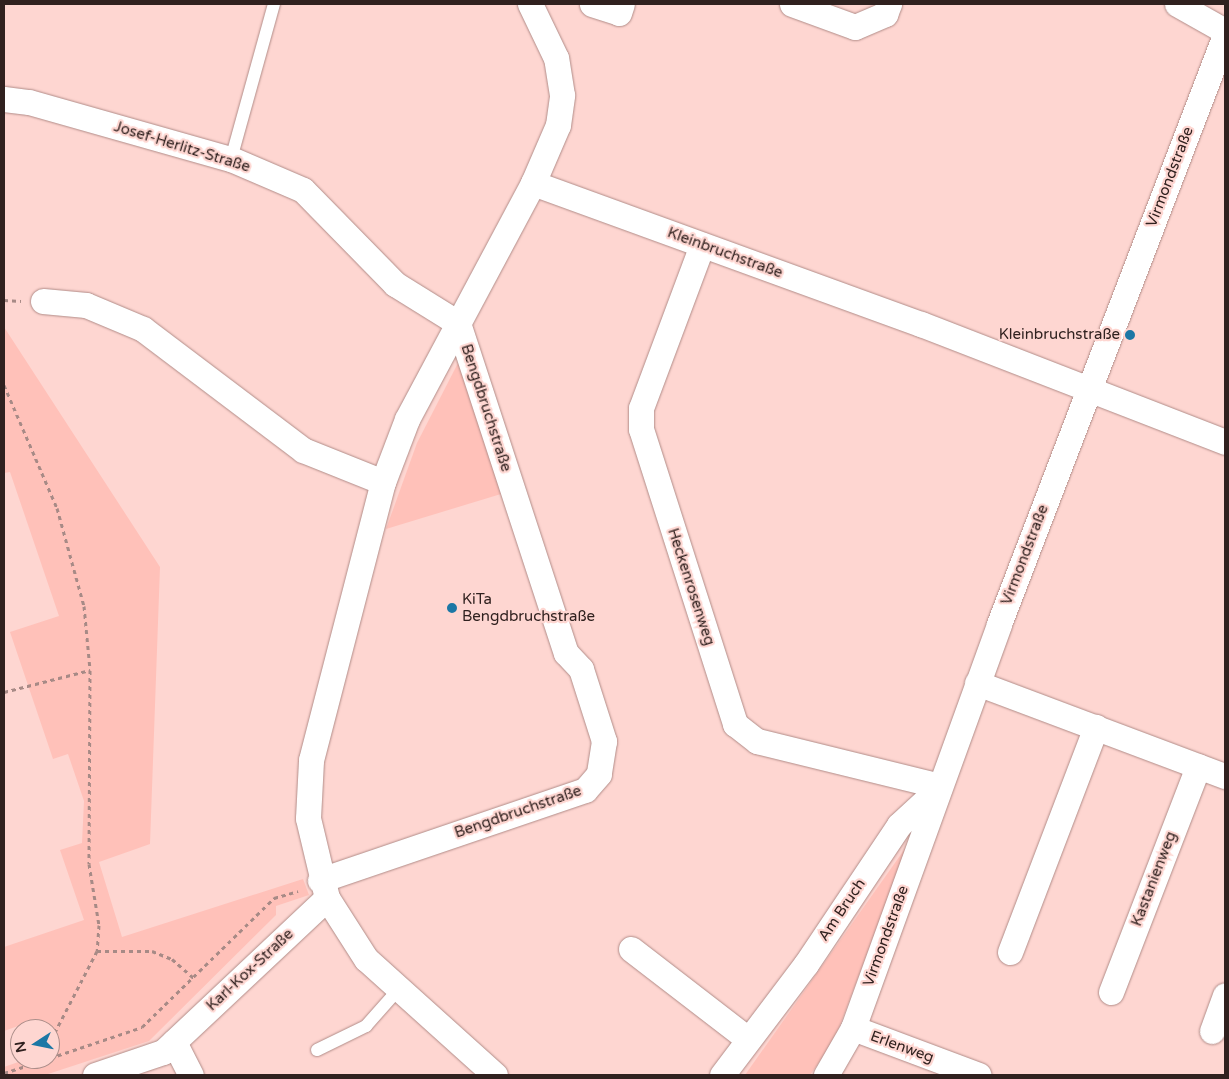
<!DOCTYPE html>
<html>
<head>
<meta charset="utf-8">
<style>
	body { margin:0 }
	#map { position:relative; width:1229px; height:1079px; overflow:hidden; background:#fed6d1; font-family:"Varela Round",sans-serif }
	div>[style] { position:absolute }
	.green>* { inset:0; background:#ffc1b9 }
	.path>* { height:3px; margin-top:-1.5px; transform-origin:0; background:repeating-linear-gradient(90deg,#a78a86 0 4px,transparent 0 8px) }
	.roads { filter:drop-shadow(0 0 1px #b18c88) drop-shadow(0 0 1px #b18c88) }
	.service>* { height:12px; margin:-6px; padding:0 6px; transform-origin:6px; border-radius:6px; background:#fff }
	.minor>* { height:25px; margin:-12.5px; padding:0 12.5px; transform-origin:12.5px; border-radius:12.5px; background:#fff }
	.dots>* { width:14px; height:14px; translate:-50% -50%; box-sizing:border-box; border:2px solid #fed6d1; border-radius:50% }
	span { translate:-50% -50%; white-space:nowrap; text-align:center; line-height:1.15; -webkit-text-stroke:4.5px #fed6d1; paint-order:stroke }
	.street-label { font-size:15px; color:#30211f }
	.poi-label { font-size:15px; color:#30211f }
	.right { translate:-100% -50%; text-align:right }
	.left { translate:0 -50%; text-align:left }
	.frame { position:absolute; inset:0; border:5px solid #30211f; pointer-events:none }
	.north { position:absolute; left:10px; top:1019px; width:50px; height:50px; box-sizing:border-box; background:#fed6d1; border:1px solid #ac8e8a; border-radius:50%; rotate:259deg; font-size:14px; font-weight:700; line-height:20px; text-align:center; color:#30211f }
	.north::after { content:''; display:block; margin:auto; width:18px; height:22px; background:#1c77a5; clip-path:polygon(50% 0,100% 100%,50% 72%,0 100%) }
</style>
</head>
<body>
<div id="map">
	<div class="green">
		<i style="clip-path:polygon(4px 327px,160px 567px,150px 844px,99px 862px,122px 937px,303px 879px,309px 895px,276px 906px,276px 915px,149px 1041px,45px 1075px,4px 1075px,4px 1067px,27px 1059px,50px 1059px,50px 1029px,21px 1025px,4px 1031px,4px 947px,84px 920px,60px 850px,82px 843px,84px 801px,68px 754px,53px 759px,10px 632px,59px 616px,10px 472px,4px 473px)"></i>
		<i style="clip-path:polygon(458px 363px,501px 494px,386px 529px,417px 443px)"></i>
		<i style="clip-path:polygon(909px 843px,834px 1041px,810px 1075px,745px 1075px)"></i>
	</div>
	<div class="path">
		<i style="left:4px;top:300px;width:17px;rotate:3deg"></i>
		<i style="left:4px;top:385px;width:134px;rotate:66.7deg"></i>
		<i style="left:57px;top:508px;width:102px;rotate:74.6deg"></i>
		<i style="left:84px;top:606px;width:64px;rotate:84.6deg"></i>
		<i style="left:90px;top:670px;width:194px;rotate:90.3deg"></i>
		<i style="left:89px;top:864px;width:62px;rotate:80.7deg"></i>
		<i style="left:99px;top:925px;width:26px;rotate:94deg"></i>
		<i style="left:97px;top:951px;width:96px;rotate:117.4deg"></i>
		<i style="left:53px;top:1036px;width:20px;rotate:79deg"></i>
		<i style="left:4px;top:692px;width:89px;rotate:-14.3deg"></i>
		<i style="left:97px;top:951px;width:55px"></i>
		<i style="left:152px;top:951px;width:22px;rotate:22deg"></i>
		<i style="left:172px;top:959px;width:29px;rotate:41deg"></i>
		<i style="left:50px;top:1058px;width:97px;rotate:-18.6deg"></i>
		<i style="left:142px;top:1027px;width:185px;rotate:-44.3deg"></i>
		<i style="left:274px;top:898px;width:25px;rotate:-16deg"></i>
		<i style="left:4px;top:1073px;width:46px;rotate:-17.7deg"></i>
	</div>
	<div class="roads">
		<div class="service">
			<i style="left:231px;top:159px;width:161px;rotate:-74.5deg"></i>
			<i style="left:317px;top:1050px;width:55px;rotate:-26.1deg"></i>
			<i style="left:366px;top:1026px;width:48px;rotate:-48.4deg"></i>
		</div>
		<div class="minor">
			<i style="left:592px;top:4px;width:28px;rotate:18deg"></i>
			<i style="left:619px;top:13px;width:9px;rotate:-72deg"></i>
			<i style="left:792px;top:4px;width:67px;rotate:20.1deg"></i>
			<i style="left:855px;top:27px;width:33px;rotate:-23deg"></i>
			<i style="left:885px;top:14px;width:11px;rotate:-68deg"></i>
			<i style="left:1177px;top:4px;width:55px;rotate:29.4deg"></i>
			<i style="left:4px;top:99px;width:25px;rotate:7deg"></i>
			<i style="left:29px;top:102px;width:210px;rotate:15.8deg"></i>
			<i style="left:231px;top:159px;width:78px;rotate:23.3deg"></i>
			<i style="left:303px;top:190px;width:132px;rotate:45.6deg"></i>
			<i style="left:395px;top:284px;width:74px;rotate:31.8deg"></i>
			<i style="left:458px;top:323px;width:347px;rotate:71.9deg"></i>
			<i style="left:566px;top:653px;width:22px;rotate:47deg"></i>
			<i style="left:581px;top:669px;width:76px;rotate:72.3deg"></i>
			<i style="left:604px;top:741px;width:33px;rotate:99deg"></i>
			<i style="left:599px;top:774px;width:21px;rotate:131deg"></i>
			<i style="left:585px;top:790px;width:280px;rotate:161.2deg"></i>
			<i style="left:533px;top:183px;width:413px;rotate:20deg"></i>
			<i style="left:921px;top:324px;width:326px;rotate:21.2deg"></i>
			<i style="left:702px;top:245px;width:174px;rotate:110.5deg"></i>
			<i style="left:641px;top:408px;width:21px;rotate:90deg"></i>
			<i style="left:641px;top:429px;width:310px;rotate:72.3deg"></i>
			<i style="left:735px;top:724px;width:28px;rotate:38deg"></i>
			<i style="left:757px;top:741px;width:188px;rotate:13.8deg"></i>
			<i style="left:43px;top:301px;width:43px;rotate:5.3deg"></i>
			<i style="left:86px;top:305px;width:62px;rotate:22.8deg"></i>
			<i style="left:143px;top:329px;width:201px;rotate:37.1deg"></i>
			<i style="left:303px;top:450px;width:86px;rotate:21.8deg"></i>
			<i style="left:977px;top:683px;width:265px;rotate:20.6deg"></i>
			<i style="left:631px;top:949px;width:148px;rotate:37.6deg"></i>
			<i style="left:1010px;top:952px;width:241px;rotate:-69.1deg"></i>
			<i style="left:1111px;top:992px;width:242px;rotate:-68.9deg"></i>
			<i style="left:853px;top:1028px;width:134px;rotate:20.5deg"></i>
			<i style="left:1212px;top:1031px;width:38px;rotate:-70deg"></i>
			<i style="left:174px;top:1042px;width:37px;rotate:63deg"></i>
			<i style="left:95px;top:1075px;width:72px;rotate:-18.7deg"></i>
			<i style="left:163px;top:1052px;width:225px;rotate:-43.2deg"></i>
			<i style="left:495px;top:1075px;width:173px;rotate:-138deg"></i>
			<i style="left:366px;top:959px;width:72px;rotate:-122.6deg"></i>
			<i style="left:327px;top:898px;width:82px;rotate:-103.4deg"></i>
			<i style="left:308px;top:818px;width:58px;rotate:-87deg"></i>
			<i style="left:311px;top:760px;width:287px;rotate:-75.5deg"></i>
			<i style="left:383px;top:482px;width:67px;rotate:-69.1deg"></i>
			<i style="left:407px;top:419px;width:268px;rotate:-61.9deg"></i>
			<i style="left:533px;top:183px;width:63px;rotate:-66.7deg"></i>
			<i style="left:558px;top:125px;width:30px;rotate:-82deg"></i>
			<i style="left:562px;top:95px;width:37px;rotate:-99deg"></i>
			<i style="left:556px;top:58px;width:60px;rotate:-115.7deg"></i>
			<i style="left:722px;top:1075px;width:139px;rotate:-52.9deg"></i>
			<i style="left:806px;top:964px;width:167px;rotate:-56.2deg"></i>
			<i style="left:899px;top:825px;width:52px;rotate:-42.6deg"></i>
			<i style="left:826px;top:1075px;width:54px;rotate:-60.1deg"></i>
			<i style="left:853px;top:1028px;width:430px;rotate:-70.1deg"></i>
			<i style="left:999px;top:624px;width:631px;rotate:-69.01deg"></i>
		</div>
	</div>
	<div class="dots">
		<i style="left:1130px;top:335px;background:#1c77a5"></i>
		<i style="left:452px;top:608px;background:#1c77a5"></i>
	</div>
	<div class="street-label">
		<span style="left:182px;top:147px;rotate:17deg">Josef-Herlitz-Straße</span>
		<span style="left:1170px;top:177px;rotate:-69deg">Virmondstraße</span>
		<span style="left:725px;top:253px;rotate:20deg">Kleinbruchstraße</span>
		<span style="left:486px;top:408px;rotate:72deg">Bengdbruchstraße</span>
		<span style="left:1025px;top:555px;rotate:-69deg">Virmondstraße</span>
		<span style="left:691px;top:587px;rotate:72deg">Heckenrosenweg</span>
		<span style="left:518px;top:812px;rotate:-19deg">Bengdbruchstraße</span>
		<span style="left:1154px;top:879px;rotate:-69deg">Kastanienweg</span>
		<span style="left:842px;top:910px;rotate:-56deg">Am Bruch</span>
		<span style="left:886px;top:936px;rotate:-70deg">Virmondstraße</span>
		<span style="left:250px;top:970px;rotate:-43deg">Karl-Kox-Straße</span>
		<span style="left:902px;top:1047px;rotate:20deg">Erlenweg</span>
	</div>
	<div class="poi-label">
		<span class="right" style="left:1120px;top:335px">Kleinbruchstraße</span>
		<span class="left" style="left:462px;top:608px">KiTa<br>Bengdbruchstraße</span>
	</div>
	<div class="frame"></div>
	<div class="north">N</div>
</div>
</body>
</html>
